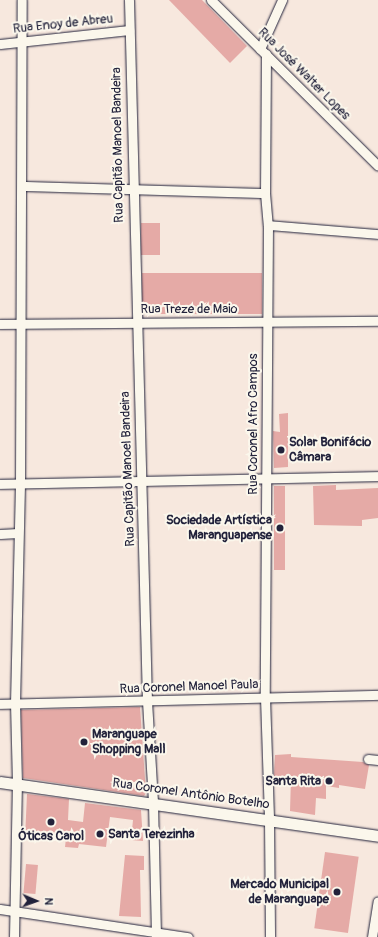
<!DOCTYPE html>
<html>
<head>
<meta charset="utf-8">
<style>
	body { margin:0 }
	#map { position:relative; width:378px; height:937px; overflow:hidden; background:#f7e8de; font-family:Pangolin,sans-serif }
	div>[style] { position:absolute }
	.building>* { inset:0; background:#e5aaa6; transform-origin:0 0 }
	.roads { filter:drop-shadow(0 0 1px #22223b) drop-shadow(0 0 1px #22223b) }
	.minor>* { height:9px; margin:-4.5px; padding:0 4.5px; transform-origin:4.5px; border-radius:4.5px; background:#fbf7ec }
	.tertiary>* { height:11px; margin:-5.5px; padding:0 5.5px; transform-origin:5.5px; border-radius:5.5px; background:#fbf7ec }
	.dots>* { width:11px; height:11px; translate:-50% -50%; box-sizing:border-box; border:2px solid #fbf7ec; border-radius:50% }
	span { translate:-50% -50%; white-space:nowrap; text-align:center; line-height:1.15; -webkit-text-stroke:4px #fbf7ec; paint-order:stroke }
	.street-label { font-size:13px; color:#22223b }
	.poi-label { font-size:13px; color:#22223b; font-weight:700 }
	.left { translate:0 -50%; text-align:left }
	.right { translate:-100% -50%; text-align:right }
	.north { position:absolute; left:16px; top:881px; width:40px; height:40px; -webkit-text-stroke:3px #fbf7ec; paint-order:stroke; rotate:92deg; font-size:11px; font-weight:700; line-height:16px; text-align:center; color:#22223b }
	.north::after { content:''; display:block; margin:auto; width:14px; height:18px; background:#22223b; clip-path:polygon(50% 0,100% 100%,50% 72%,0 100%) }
</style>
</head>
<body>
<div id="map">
	<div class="building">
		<i style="clip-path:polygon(169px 0,202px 0,247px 46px,230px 63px)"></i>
		<i style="left:141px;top:223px;width:19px;height:32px"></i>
		<i style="left:142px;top:273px;width:120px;height:41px"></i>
		<i style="clip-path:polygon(288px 413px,288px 467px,274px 468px,273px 431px,280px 432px,279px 414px)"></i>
		<i style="clip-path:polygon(336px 485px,336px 490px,378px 488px,378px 518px,362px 520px,362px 526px,314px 525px,313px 486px)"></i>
		<i style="left:274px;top:486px;width:11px;height:84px"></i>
		<i style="clip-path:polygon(140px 707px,146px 793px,144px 796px,23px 778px,21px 710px)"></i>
		<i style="clip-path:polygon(291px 754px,291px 757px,363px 762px,369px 765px,365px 789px,339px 785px,339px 788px,326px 786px,326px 799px,316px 798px,315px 815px,290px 811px,291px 777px,274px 776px,275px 755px)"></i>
		<i style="clip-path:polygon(27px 794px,69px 799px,68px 820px,83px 822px,85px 803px,141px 810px,143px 841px,131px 840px,133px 820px,110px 817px,106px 847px,79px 844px,78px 848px,65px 847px,66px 838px,25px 838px)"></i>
		<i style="left:325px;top:852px;width:34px;height:77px;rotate:8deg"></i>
		<i style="clip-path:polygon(125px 855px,144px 856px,144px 870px,140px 870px,141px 917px,119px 916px)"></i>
		<i style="left:26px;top:864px;width:12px;height:29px;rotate:5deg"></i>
	</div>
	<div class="roads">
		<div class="minor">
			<i style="left:129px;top:0;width:701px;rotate:88.53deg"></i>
			<i style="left:147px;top:701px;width:102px;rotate:86.6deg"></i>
			<i style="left:153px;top:803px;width:134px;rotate:88.7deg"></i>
			<i style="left:211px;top:0;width:235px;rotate:44.8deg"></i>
			<i style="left:0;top:44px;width:130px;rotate:-6.2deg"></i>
			<i style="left:260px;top:49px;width:54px;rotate:-65.8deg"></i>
			<i style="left:266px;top:54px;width:139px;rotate:90.4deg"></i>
			<i style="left:265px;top:193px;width:32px;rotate:85deg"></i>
			<i style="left:268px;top:225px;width:472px;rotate:90.4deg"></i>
			<i style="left:265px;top:697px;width:122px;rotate:88.1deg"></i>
			<i style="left:269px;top:819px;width:118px;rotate:89.5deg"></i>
			<i style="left:22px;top:186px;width:243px;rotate:1.7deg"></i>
			<i style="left:268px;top:225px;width:110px;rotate:4.7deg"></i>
			<i style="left:0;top:324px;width:378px;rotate:-0.5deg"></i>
			<i style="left:0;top:484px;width:378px;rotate:-1.2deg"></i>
			<i style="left:0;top:534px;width:18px;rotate:-3deg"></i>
			<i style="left:0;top:704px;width:378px;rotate:-1.4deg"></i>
			<i style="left:368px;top:759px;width:10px;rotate:6deg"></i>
			<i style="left:0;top:909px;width:190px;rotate:8.5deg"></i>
			<i style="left:14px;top:937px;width:153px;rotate:-88.9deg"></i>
			<i style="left:17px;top:784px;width:80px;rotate:-91.4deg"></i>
			<i style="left:15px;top:704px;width:221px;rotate:-88.7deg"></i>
			<i style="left:20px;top:483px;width:483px;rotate:-89.8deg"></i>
			<i style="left:372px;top:937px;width:36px;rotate:-81deg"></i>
		</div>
		<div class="tertiary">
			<i style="left:0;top:782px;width:382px;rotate:8.1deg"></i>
		</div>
	</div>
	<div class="dots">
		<i style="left:281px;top:450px;background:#22223b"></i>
		<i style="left:280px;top:528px;background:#22223b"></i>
		<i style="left:84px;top:742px;background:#22223b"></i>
		<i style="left:329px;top:781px;background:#22223b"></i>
		<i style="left:51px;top:822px;background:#22223b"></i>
		<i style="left:100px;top:834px;background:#22223b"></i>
		<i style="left:337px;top:892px;background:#22223b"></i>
	</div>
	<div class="street-label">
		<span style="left:63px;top:24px;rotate:-6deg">Rua Enoy de Abreu</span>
		<span style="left:304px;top:74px;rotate:45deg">Rua José Walter Lopes</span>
		<span style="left:118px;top:145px;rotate:-91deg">Rua Capitão Manoel Bandeira</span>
		<span style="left:189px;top:309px">Rua Treze de Maio</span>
		<span style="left:253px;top:424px;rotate:-90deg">Rua Coronel Afro Campos</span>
		<span style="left:128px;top:469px;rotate:-92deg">Rua Capitão Manoel Bandeira</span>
		<span style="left:189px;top:687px;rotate:-2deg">Rua Coronel Manoel Paula</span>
		<span style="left:191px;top:794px;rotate:8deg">Rua Coronel Antônio Botelho</span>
	</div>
	<div class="poi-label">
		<span class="left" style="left:289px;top:450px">Solar Bonifácio<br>Câmara</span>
		<span class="right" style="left:272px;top:528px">Sociedade Artística<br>Maranguapense</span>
		<span class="left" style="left:92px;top:742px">Maranguape<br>Shopping Mall</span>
		<span class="right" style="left:321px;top:781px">Santa Rita</span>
		<span class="left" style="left:108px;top:834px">Santa Terezinha</span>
		<span style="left:51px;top:836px">Óticas Carol</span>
		<span class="right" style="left:329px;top:892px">Mercado Municipal<br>de Maranguape</span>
	</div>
	<div class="north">N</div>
</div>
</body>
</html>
